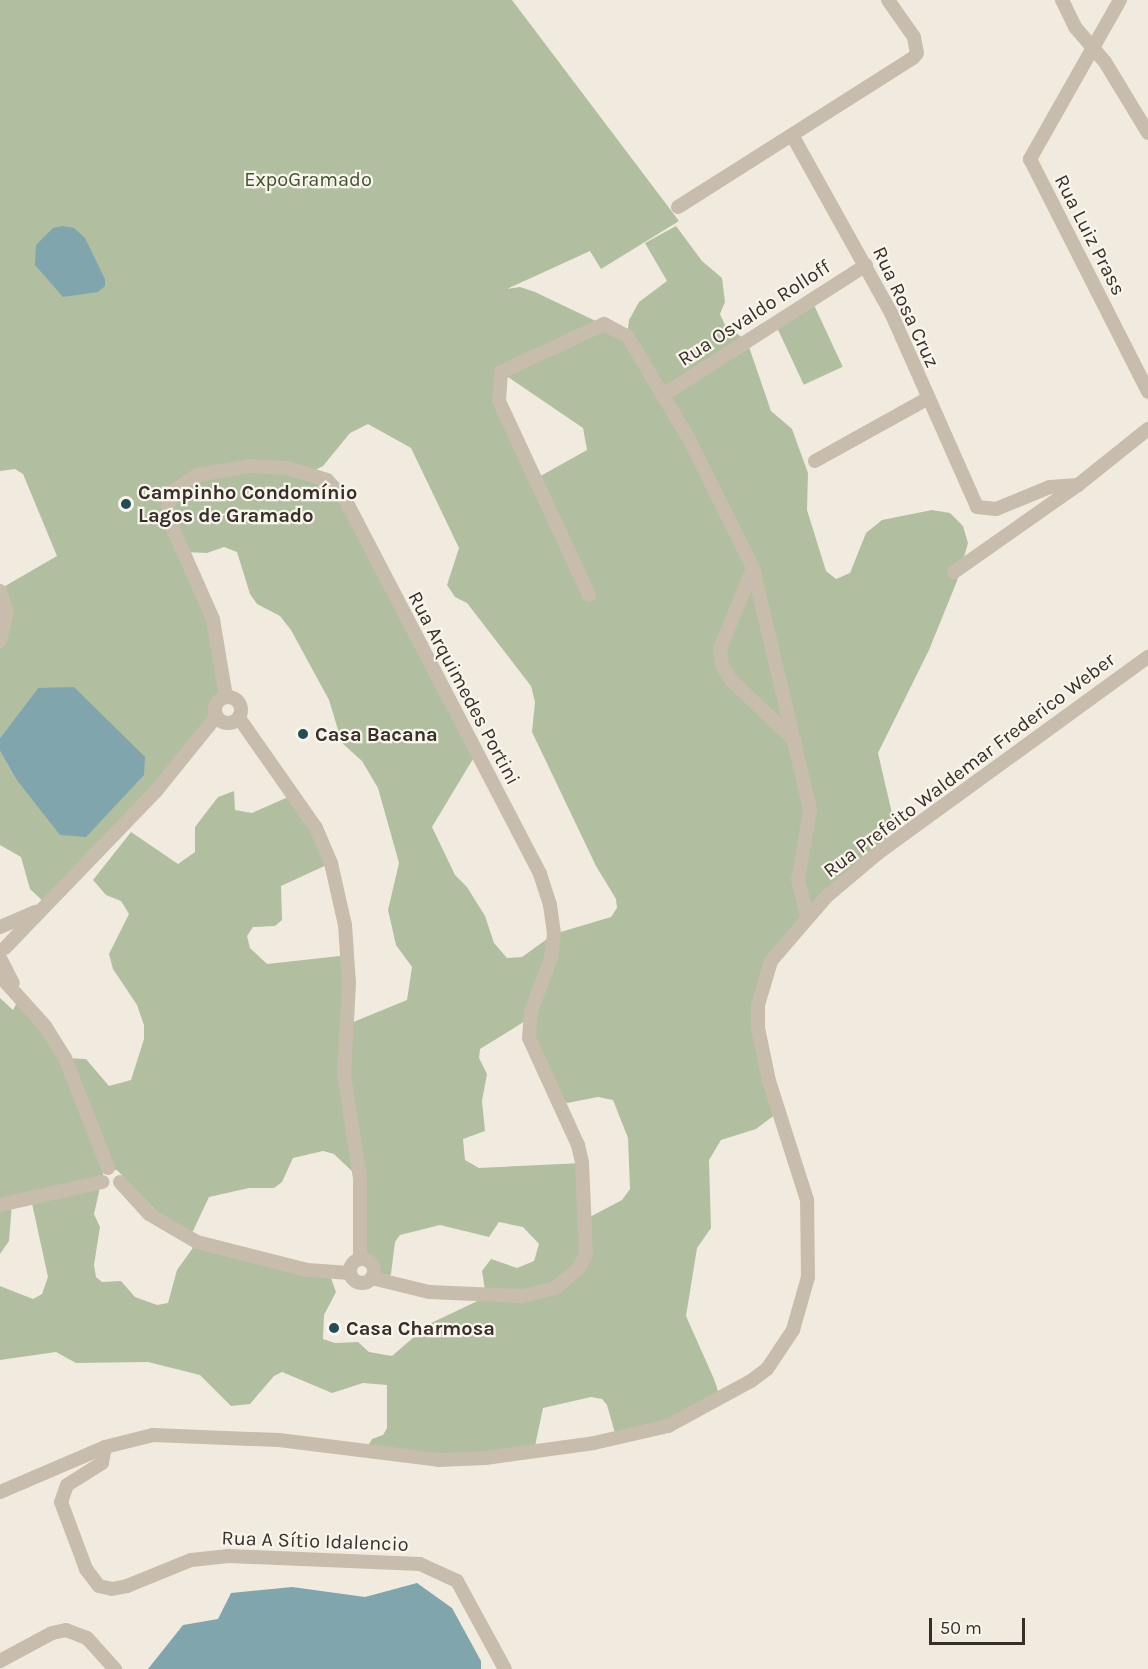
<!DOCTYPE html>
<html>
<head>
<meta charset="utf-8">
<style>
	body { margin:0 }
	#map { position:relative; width:1148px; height:1669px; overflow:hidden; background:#f1ebdf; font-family:Karla,sans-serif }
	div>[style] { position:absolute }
	.green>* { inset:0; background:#b1bfa0; transform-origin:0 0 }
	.water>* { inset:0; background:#81a5ac }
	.minor>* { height:14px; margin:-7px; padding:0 7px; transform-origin:7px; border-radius:7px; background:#c8bcac }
	.minor>.ring { margin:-7px; padding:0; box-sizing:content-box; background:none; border:14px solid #c8bcac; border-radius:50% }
	.dots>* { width:16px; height:16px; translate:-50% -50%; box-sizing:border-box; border:3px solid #f9f4ec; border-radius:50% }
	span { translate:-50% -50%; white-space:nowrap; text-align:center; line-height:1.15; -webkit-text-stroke:4.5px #f9f4ec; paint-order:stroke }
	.park-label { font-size:20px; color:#425330 }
	.street-label { font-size:20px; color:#37302a }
	.poi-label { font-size:20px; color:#37302a; font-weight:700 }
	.left { translate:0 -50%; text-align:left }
	.scale { position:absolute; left:929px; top:1618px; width:96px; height:27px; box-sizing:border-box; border:3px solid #37302a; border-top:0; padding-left:8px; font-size:18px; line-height:21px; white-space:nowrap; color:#37302a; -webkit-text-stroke:4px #f9f4ec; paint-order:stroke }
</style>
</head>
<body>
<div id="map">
	<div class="green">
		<i style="clip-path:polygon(evenodd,0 0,512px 0,679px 221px,601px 269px,590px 251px,507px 289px,520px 287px,535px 292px,627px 336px,629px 320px,639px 302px,667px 281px,645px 243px,676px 226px,702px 261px,722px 278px,725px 302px,720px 314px,725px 325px,747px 341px,771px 411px,792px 429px,808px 473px,807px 510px,826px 571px,836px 579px,850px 573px,866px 533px,882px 520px,932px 510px,950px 513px,963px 526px,968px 543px,957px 581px,929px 650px,878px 753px,894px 822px,889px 835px,878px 853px,771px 961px,758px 1005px,780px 1111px,756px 1129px,721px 1140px,709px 1160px,711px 1228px,697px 1248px,686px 1316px,714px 1379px,718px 1391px,714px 1405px,668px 1426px,615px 1433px,607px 1405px,602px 1399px,591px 1397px,543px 1408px,534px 1451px,485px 1458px,364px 1453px,372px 1439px,383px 1435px,387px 1428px,387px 1385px,363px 1383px,332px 1393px,282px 1372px,274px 1376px,250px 1404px,231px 1406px,200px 1375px,148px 1362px,76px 1363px,56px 1352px,0 1360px,0 1286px,33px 1299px,42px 1294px,48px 1277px,31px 1199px,12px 1204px,9px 1241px,0 1254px,0 998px,13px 1010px,20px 996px,65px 1058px,86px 1059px,109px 1086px,131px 1080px,144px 1039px,144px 1025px,137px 1005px,113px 969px,109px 954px,129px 914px,121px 901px,106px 895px,93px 880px,131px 832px,178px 864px,195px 852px,195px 827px,218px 797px,234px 791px,235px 810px,252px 813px,295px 794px,331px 863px,281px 886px,282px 920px,275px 926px,253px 927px,247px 936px,250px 948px,267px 964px,349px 955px,346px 1025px,407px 1000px,412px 967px,396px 945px,388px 910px,399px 863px,378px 788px,362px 761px,342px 743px,329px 700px,291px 630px,280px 616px,257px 604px,250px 594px,237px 552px,224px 547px,207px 553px,186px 552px,213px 619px,221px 698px,215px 707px,216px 717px,46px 904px,30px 889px,21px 857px,0 845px,0 751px,16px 779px,38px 688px,0 738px,0 589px,57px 556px,23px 474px,15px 469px,0 471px,0 0,502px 373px,583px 428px,587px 450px,537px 478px,499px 401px,502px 373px,0 0,368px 424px,411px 448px,459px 548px,447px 585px,455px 597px,467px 603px,531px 686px,535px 702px,532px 732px,596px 866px,616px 899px,617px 908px,611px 917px,554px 934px,522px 957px,507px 958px,494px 943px,485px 916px,467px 887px,455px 875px,432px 827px,476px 754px,345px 499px,310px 473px,323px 466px,350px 433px,368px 424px,0 0,531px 1013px,534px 1054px,555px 1093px,567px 1103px,598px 1097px,613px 1100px,628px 1138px,630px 1189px,622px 1200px,586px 1219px,582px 1163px,479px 1168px,465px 1160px,463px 1139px,485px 1131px,482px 1101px,487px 1074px,479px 1058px,480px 1049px,522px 1023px,531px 1013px,0 0,323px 1151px,334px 1154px,359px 1178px,365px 1259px,372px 1265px,374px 1274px,388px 1278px,391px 1274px,395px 1242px,400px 1235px,440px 1225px,489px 1237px,499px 1222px,523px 1227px,539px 1244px,534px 1261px,517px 1268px,491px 1259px,482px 1271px,486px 1297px,429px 1324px,392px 1356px,369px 1352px,358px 1342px,335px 1343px,323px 1339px,324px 1315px,336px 1292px,329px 1273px,197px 1242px,177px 1270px,168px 1303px,157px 1305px,135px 1297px,121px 1281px,102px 1282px,96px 1277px,94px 1265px,100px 1227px,94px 1214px,104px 1170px,117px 1170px,179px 1235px,193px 1231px,209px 1197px,249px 1188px,274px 1188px,282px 1182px,293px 1158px,323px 1151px)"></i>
		<i style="left:814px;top:305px;width:68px;height:43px;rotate:65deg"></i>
	</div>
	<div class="water">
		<i style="clip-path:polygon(63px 226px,74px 228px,85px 238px,105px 279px,105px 286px,98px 292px,63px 297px,35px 265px,36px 245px,53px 228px)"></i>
		<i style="clip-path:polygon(74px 687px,145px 757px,144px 775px,86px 837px,60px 835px,16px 779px,0 751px,0 738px,38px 688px)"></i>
		<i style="clip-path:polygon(417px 1583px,452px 1608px,481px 1661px,481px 1669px,148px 1669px,183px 1625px,218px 1619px,231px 1593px,292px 1587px,365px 1597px)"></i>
	</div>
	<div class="minor">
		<i style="left:1062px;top:0;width:30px;rotate:64deg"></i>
		<i style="left:1075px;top:27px;width:46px;rotate:49.4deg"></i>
		<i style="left:1105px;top:62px;width:83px;rotate:58.8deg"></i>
		<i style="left:1120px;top:0;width:183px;rotate:119.5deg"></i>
		<i style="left:1030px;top:159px;width:261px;rotate:63.1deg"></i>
		<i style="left:792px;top:135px;width:206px;rotate:60.9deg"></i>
		<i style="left:892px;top:315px;width:210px;rotate:66.1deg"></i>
		<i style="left:977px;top:507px;width:19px;rotate:6deg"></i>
		<i style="left:996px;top:509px;width:58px;rotate:-22.2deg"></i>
		<i style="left:1050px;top:487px;width:28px;rotate:-4deg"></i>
		<i style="left:1078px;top:485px;width:90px;rotate:-38.7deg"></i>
		<i style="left:678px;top:207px;width:278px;rotate:-32.4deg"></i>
		<i style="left:913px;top:58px;width:6px;rotate:-51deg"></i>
		<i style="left:917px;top:53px;width:16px;rotate:-101deg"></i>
		<i style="left:914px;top:37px;width:45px;rotate:-125.1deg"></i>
		<i style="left:663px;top:395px;width:241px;rotate:-32.6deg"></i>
		<i style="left:815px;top:461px;width:128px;rotate:-29deg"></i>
		<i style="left:753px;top:568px;width:87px;rotate:112.2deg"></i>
		<i style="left:720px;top:649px;width:17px;rotate:83deg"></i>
		<i style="left:722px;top:666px;width:17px;rotate:57deg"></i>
		<i style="left:731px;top:680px;width:88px;rotate:43.6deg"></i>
		<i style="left:954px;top:572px;width:151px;rotate:-35.1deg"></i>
		<i style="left:0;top:591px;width:22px;rotate:72deg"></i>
		<i style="left:7px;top:612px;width:30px;rotate:104deg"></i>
		<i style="left:589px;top:595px;width:214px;rotate:-114.9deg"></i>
		<i style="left:499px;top:401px;width:29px;rotate:-86deg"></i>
		<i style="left:501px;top:372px;width:114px;rotate:-25deg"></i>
		<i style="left:604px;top:324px;width:27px;rotate:28deg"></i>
		<i style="left:628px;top:337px;width:119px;rotate:59.1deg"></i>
		<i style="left:689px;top:439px;width:144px;rotate:63.6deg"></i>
		<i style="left:753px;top:568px;width:249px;rotate:76.7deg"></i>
		<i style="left:810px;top:810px;width:71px;rotate:99.7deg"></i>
		<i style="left:798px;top:880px;width:37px;rotate:76deg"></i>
		<i class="ring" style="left:215px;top:697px;width:12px;height:12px"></i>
		<i style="left:226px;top:697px;width:79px;rotate:-99.5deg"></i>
		<i style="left:213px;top:619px;width:106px;rotate:-113.9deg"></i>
		<i style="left:170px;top:522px;width:15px;rotate:-98deg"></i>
		<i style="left:168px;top:507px;width:16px;rotate:-75deg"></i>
		<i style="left:172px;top:492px;width:30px;rotate:-34deg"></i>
		<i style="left:197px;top:475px;width:53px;rotate:-9.8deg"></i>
		<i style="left:249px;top:466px;width:38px;rotate:3deg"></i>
		<i style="left:287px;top:468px;width:42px;rotate:16.7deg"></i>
		<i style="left:327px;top:480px;width:26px;rotate:47deg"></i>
		<i style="left:345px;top:499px;width:423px;rotate:62.5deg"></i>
		<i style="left:540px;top:874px;width:33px;rotate:72deg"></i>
		<i style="left:550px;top:905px;width:29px;rotate:82deg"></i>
		<i style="left:554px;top:934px;width:24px;rotate:97deg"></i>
		<i style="left:551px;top:958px;width:57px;rotate:110.7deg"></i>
		<i style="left:531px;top:1011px;width:27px;rotate:94deg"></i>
		<i style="left:529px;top:1038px;width:118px;rotate:65.4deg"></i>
		<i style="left:578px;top:1145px;width:18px;rotate:77deg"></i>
		<i style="left:582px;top:1163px;width:92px;rotate:87.5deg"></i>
		<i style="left:586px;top:1255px;width:16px;rotate:120deg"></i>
		<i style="left:578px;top:1269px;width:30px;rotate:140deg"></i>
		<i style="left:555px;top:1288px;width:34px;rotate:166deg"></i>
		<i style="left:522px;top:1296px;width:93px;rotate:-177.5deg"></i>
		<i style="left:429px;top:1292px;width:59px;rotate:-166.2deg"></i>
		<i style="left:239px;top:718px;width:134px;rotate:55deg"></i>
		<i style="left:316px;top:828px;width:38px;rotate:67deg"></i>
		<i style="left:331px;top:863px;width:64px;rotate:77.3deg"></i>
		<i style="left:345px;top:925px;width:58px;rotate:86.1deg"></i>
		<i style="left:349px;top:983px;width:91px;rotate:93.1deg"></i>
		<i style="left:344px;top:1074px;width:105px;rotate:81.3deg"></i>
		<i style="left:360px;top:1178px;width:81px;rotate:90deg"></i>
		<i style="left:0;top:927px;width:39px;rotate:-23deg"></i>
		<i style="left:5px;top:948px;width:218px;rotate:-46.1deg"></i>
		<i style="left:156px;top:791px;width:95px;rotate:-51deg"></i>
		<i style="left:0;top:958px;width:28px;rotate:63deg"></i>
		<i style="left:0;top:976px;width:67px;rotate:48deg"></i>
		<i style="left:45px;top:1026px;width:38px;rotate:58deg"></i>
		<i style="left:65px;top:1058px;width:118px;rotate:68.6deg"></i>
		<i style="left:120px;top:1182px;width:43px;rotate:47.8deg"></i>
		<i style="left:149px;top:1214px;width:56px;rotate:30.3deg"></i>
		<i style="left:197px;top:1242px;width:114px;rotate:14.3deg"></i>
		<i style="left:307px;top:1270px;width:43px;rotate:4deg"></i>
		<i style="left:0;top:1205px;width:105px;rotate:-12.7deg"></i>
		<i class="ring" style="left:350px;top:1259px;width:10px;height:10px"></i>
		<i style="left:105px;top:1447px;width:16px;rotate:101deg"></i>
		<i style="left:102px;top:1463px;width:41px;rotate:147.8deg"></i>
		<i style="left:67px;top:1485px;width:18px;rotate:109deg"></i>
		<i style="left:61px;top:1502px;width:72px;rotate:69.5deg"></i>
		<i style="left:86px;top:1569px;width:21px;rotate:53deg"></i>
		<i style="left:99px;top:1586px;width:13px;rotate:13deg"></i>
		<i style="left:112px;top:1589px;width:15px;rotate:-11deg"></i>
		<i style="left:127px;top:1586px;width:69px;rotate:-22.1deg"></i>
		<i style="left:191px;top:1560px;width:38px;rotate:-6deg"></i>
		<i style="left:229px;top:1556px;width:191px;rotate:2.4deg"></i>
		<i style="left:420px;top:1564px;width:41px;rotate:24.7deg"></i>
		<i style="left:457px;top:1581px;width:100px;rotate:61.4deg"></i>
		<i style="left:0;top:1492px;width:114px;rotate:-23.2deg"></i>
		<i style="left:105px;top:1447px;width:49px;rotate:-14deg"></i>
		<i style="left:153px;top:1435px;width:126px;rotate:2.3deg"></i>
		<i style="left:279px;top:1440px;width:161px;rotate:7.1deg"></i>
		<i style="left:439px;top:1460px;width:46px;rotate:-2.5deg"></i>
		<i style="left:485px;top:1458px;width:110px;rotate:-7.8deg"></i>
		<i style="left:594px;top:1443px;width:76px;rotate:-12.9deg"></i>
		<i style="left:668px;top:1426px;width:94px;rotate:-28.5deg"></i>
		<i style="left:751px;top:1381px;width:20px;rotate:-37deg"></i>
		<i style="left:767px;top:1369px;width:47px;rotate:-56.3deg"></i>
		<i style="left:793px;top:1330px;width:55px;rotate:-74.2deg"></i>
		<i style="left:808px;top:1277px;width:77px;rotate:-90.7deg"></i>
		<i style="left:807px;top:1200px;width:125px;rotate:-107.7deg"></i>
		<i style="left:769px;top:1081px;width:54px;rotate:-101.7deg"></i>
		<i style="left:758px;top:1028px;width:23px;rotate:-90deg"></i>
		<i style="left:758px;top:1005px;width:46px;rotate:-73.5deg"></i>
		<i style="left:771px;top:961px;width:84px;rotate:-49.3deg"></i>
		<i style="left:826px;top:897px;width:68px;rotate:-40.2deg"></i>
		<i style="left:878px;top:853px;width:334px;rotate:-36deg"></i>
		<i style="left:0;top:1661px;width:59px;rotate:-28.3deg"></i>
		<i style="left:52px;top:1633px;width:14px;rotate:-12deg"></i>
		<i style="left:66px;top:1630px;width:22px;rotate:21deg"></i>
		<i style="left:87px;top:1638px;width:42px;rotate:47.9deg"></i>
	</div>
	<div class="dots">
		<i style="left:126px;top:504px;background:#234c55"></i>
		<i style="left:303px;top:734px;background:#234c55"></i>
		<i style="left:334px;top:1328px;background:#234c55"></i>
	</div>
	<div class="park-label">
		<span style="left:308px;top:179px">ExpoGramado</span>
	</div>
	<div class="street-label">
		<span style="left:1090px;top:235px;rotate:63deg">Rua Luiz Prass</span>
		<span style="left:906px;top:307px;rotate:65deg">Rua Rosa Cruz</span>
		<span style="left:754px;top:313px;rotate:-33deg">Rua Osvaldo Rolloff</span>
		<span style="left:464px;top:688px;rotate:62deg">Rua Arquimedes Portini</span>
		<span style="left:969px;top:765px;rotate:-37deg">Rua Prefeito Waldemar Frederico Weber</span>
		<span style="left:315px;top:1541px;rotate:2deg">Rua A Sítio Idalencio</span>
	</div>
	<div class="poi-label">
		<span class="left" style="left:138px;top:504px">Campinho Condomínio<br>Lagos de Gramado</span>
		<span class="left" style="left:315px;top:734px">Casa Bacana</span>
		<span class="left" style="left:346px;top:1328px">Casa Charmosa</span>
	</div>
	<div class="scale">50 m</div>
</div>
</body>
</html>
